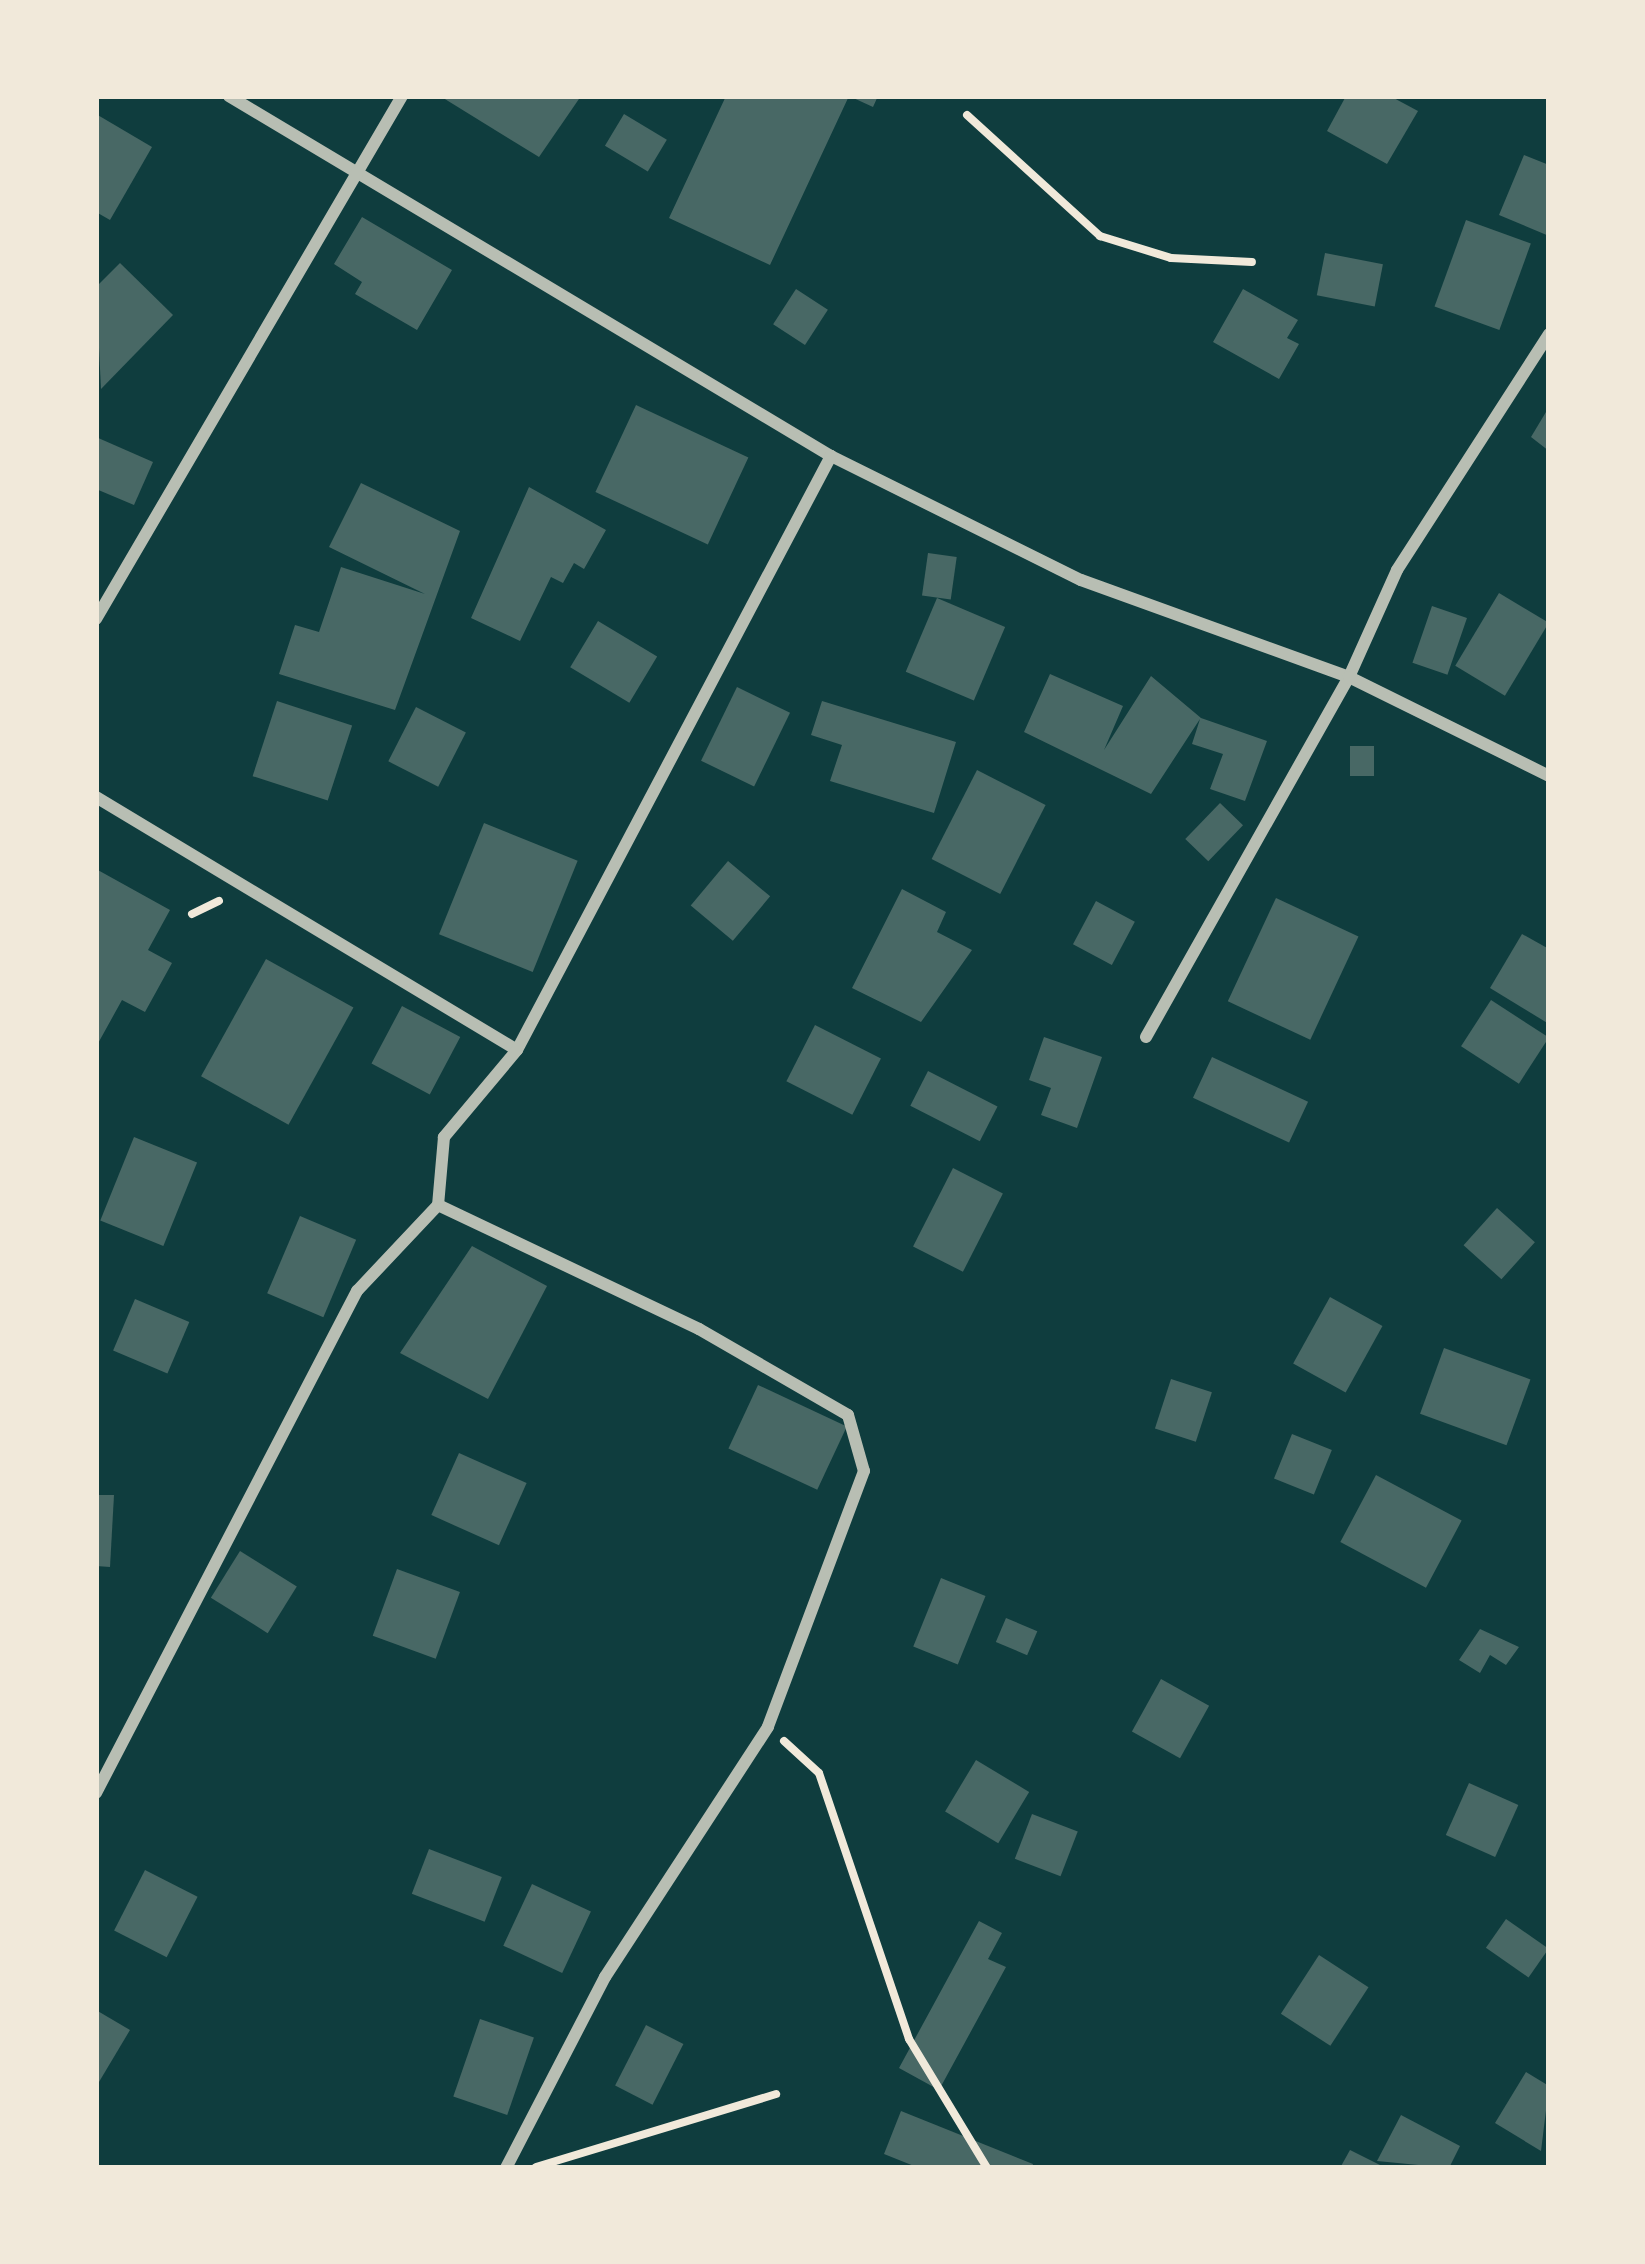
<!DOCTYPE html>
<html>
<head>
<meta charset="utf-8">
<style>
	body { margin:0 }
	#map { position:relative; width:1645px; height:2264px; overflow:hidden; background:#0f3d3e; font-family:"DejaVu Sans",sans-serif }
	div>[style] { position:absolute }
	.building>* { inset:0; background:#486865; transform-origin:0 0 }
	.path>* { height:8px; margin:-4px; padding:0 4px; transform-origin:4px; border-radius:4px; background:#f1e9da }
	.minor>* { height:12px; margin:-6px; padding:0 6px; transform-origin:6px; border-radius:6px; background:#b8beb3 }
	span { translate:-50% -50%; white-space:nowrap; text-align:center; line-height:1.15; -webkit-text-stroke:10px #f1e9da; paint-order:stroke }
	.frame { position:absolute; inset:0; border:99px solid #f1e9da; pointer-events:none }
</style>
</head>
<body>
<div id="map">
	<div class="building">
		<i style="clip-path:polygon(440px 96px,581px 96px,539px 157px)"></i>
		<i style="clip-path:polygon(726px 96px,878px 96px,873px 107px,849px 96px,770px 265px,669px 218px)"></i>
		<i style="clip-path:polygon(1346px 96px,1390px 96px,1418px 111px,1387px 164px,1327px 131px)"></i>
		<i style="clip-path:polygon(96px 114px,152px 147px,110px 220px,96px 212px)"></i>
		<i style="left:624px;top:114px;width:50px;height:37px;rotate:31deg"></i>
		<i style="clip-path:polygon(1524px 155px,1549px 165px,1549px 236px,1499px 215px)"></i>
		<i style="clip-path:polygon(362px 217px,452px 270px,417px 330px,355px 294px,362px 282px,334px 264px)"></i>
		<i style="left:1466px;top:220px;width:69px;height:92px;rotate:20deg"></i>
		<i style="left:1325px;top:253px;width:59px;height:43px;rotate:11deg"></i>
		<i style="clip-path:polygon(120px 263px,173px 315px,101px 389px,96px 287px)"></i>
		<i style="left:796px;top:289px;width:38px;height:42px;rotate:33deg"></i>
		<i style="clip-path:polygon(1243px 289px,1298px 320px,1287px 338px,1299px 344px,1279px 379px,1213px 342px)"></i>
		<i style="left:636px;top:405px;width:124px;height:96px;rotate:25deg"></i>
		<i style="clip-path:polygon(1549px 407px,1549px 451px,1531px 437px)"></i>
		<i style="clip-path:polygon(96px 437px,153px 462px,134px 505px,96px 489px)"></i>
		<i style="clip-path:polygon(361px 483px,460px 531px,395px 710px,279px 674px,295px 625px,319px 632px,341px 567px,425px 594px,329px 547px)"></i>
		<i style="clip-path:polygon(529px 487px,606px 530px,584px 569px,574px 563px,563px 583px,551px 577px,520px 641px,471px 618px)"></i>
		<i style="left:928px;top:553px;width:29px;height:43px;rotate:8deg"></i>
		<i style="left:1499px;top:593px;width:58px;height:85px;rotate:31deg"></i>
		<i style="left:937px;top:598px;width:74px;height:80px;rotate:23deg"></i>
		<i style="left:1432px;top:606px;width:37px;height:60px;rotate:19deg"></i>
		<i style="left:598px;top:621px;width:69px;height:54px;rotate:31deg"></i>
		<i style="clip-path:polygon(1050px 674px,1123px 706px,1104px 750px,1151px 676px,1201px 718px,1267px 741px,1245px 801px,1210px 789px,1223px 754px,1192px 744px,1200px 719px,1151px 794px,1024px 732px)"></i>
		<i style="left:737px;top:687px;width:59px;height:82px;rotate:26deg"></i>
		<i style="left:277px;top:701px;width:79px;height:79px;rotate:18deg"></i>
		<i style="clip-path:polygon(822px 701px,956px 742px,934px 813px,830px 781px,842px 745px,811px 735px)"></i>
		<i style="left:416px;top:707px;width:56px;height:61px;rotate:27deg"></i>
		<i style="left:1350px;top:746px;width:24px;height:30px"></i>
		<i style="left:977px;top:770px;width:77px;height:100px;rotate:27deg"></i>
		<i style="left:1220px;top:803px;width:32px;height:50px;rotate:44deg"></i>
		<i style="left:484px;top:823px;width:101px;height:120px;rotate:22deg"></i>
		<i style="left:728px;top:861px;width:55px;height:58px;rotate:40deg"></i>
		<i style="clip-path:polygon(96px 869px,170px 910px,148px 950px,172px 963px,145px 1012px,122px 1000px,96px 1047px)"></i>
		<i style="clip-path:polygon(902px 889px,946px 912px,937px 932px,972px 950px,921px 1022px,852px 988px)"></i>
		<i style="left:1276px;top:898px;width:91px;height:114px;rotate:25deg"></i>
		<i style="left:1096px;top:901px;width:44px;height:49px;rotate:28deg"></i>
		<i style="clip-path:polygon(1522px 934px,1549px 949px,1549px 1024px,1490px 988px)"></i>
		<i style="left:266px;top:959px;width:100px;height:134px;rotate:29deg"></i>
		<i style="left:1491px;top:1000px;width:69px;height:55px;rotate:33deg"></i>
		<i style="left:402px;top:1006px;width:66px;height:65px;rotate:28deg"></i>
		<i style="left:815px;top:1025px;width:74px;height:63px;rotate:27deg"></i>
		<i style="clip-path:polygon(1044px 1037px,1102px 1057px,1077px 1128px,1041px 1115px,1051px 1088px,1029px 1080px)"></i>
		<i style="left:1212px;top:1057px;width:106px;height:45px;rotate:25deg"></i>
		<i style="left:928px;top:1071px;width:78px;height:39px;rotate:27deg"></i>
		<i style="left:134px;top:1137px;width:68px;height:90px;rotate:22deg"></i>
		<i style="left:953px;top:1168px;width:56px;height:88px;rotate:27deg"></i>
		<i style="left:1497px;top:1208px;width:51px;height:50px;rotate:42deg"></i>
		<i style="left:300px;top:1216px;width:61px;height:84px;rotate:23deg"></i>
		<i style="clip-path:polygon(472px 1246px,547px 1286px,488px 1399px,400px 1353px)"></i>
		<i style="left:1330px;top:1297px;width:60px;height:76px;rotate:29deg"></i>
		<i style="left:135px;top:1299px;width:59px;height:56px;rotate:23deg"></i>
		<i style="left:1444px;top:1348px;width:92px;height:70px;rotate:20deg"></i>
		<i style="left:1171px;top:1379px;width:43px;height:52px;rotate:18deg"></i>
		<i style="left:758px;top:1385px;width:98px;height:70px;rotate:25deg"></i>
		<i style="left:1292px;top:1434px;width:43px;height:48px;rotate:22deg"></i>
		<i style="left:459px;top:1453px;width:74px;height:68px;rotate:24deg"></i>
		<i style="left:1376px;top:1475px;width:97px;height:76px;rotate:28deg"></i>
		<i style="clip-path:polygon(96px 1495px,114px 1495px,110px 1567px,96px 1566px)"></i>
		<i style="left:240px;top:1551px;width:67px;height:55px;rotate:32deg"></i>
		<i style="left:397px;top:1569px;width:67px;height:71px;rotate:20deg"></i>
		<i style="left:941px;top:1578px;width:48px;height:74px;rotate:22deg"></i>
		<i style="left:1006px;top:1618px;width:34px;height:26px;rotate:23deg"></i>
		<i style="clip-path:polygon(1480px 1629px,1519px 1647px,1506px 1665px,1490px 1655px,1480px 1673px,1459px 1660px)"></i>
		<i style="left:1161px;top:1679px;width:55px;height:60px;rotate:29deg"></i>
		<i style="left:976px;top:1760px;width:62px;height:60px;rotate:31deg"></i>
		<i style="left:1469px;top:1783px;width:54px;height:57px;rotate:24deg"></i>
		<i style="left:1032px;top:1814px;width:49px;height:48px;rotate:21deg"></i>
		<i style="left:429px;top:1849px;width:78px;height:48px;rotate:21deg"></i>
		<i style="left:145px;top:1870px;width:59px;height:68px;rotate:27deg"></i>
		<i style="left:532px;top:1884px;width:65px;height:68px;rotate:25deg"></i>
		<i style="left:1506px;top:1919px;width:52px;height:35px;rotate:35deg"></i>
		<i style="clip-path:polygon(979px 1921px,1002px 1933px,988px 1959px,1006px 1967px,939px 2090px,899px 2068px)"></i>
		<i style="left:1319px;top:1955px;width:59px;height:70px;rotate:33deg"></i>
		<i style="clip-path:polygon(96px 2010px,130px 2030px,96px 2087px)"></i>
		<i style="left:480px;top:2019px;width:57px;height:82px;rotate:19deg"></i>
		<i style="left:646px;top:2025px;width:42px;height:68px;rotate:27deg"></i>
		<i style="clip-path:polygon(1526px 2072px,1549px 2086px,1541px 2151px,1495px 2123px)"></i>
		<i style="clip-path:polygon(901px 2111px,1033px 2164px,1032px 2168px,919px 2168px,884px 2154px)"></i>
		<i style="clip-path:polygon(1401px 2115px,1460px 2146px,1449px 2168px,1377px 2161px)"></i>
		<i style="clip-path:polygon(1350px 2150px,1386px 2168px,1340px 2168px)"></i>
	</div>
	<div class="path">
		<i style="left:967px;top:115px;width:180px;rotate:42.3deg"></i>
		<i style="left:1100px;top:236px;width:74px;rotate:17.2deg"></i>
		<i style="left:1171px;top:258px;width:81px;rotate:2.8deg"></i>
		<i style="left:192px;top:914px;width:30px;rotate:-26deg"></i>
		<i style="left:784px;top:1741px;width:47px;rotate:42.4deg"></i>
		<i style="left:819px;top:1773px;width:281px;rotate:71.3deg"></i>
		<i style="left:909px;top:2039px;width:151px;rotate:58.8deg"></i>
		<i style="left:536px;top:2167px;width:251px;rotate:-16.9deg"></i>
	</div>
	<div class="minor">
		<i style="left:229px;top:96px;width:701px;rotate:30.88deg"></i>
		<i style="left:831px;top:456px;width:279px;rotate:26.4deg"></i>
		<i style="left:1081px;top:580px;width:285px;rotate:19.9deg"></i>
		<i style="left:1349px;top:677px;width:117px;rotate:-65.8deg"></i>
		<i style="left:1397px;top:570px;width:281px;rotate:-57.2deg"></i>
		<i style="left:96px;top:619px;width:606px;rotate:-59.67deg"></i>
		<i style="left:96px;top:797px;width:491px;rotate:31deg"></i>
		<i style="left:517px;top:1050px;width:114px;rotate:130deg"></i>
		<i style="left:444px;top:1137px;width:68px;rotate:95deg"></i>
		<i style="left:438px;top:1205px;width:289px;rotate:25.4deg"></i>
		<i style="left:699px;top:1329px;width:172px;rotate:30deg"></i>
		<i style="left:848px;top:1415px;width:58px;rotate:74.1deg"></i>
		<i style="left:864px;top:1471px;width:273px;rotate:110.6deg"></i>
		<i style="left:768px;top:1727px;width:298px;rotate:123.1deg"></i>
		<i style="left:605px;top:1977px;width:215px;rotate:117.4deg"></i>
		<i style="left:1146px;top:1037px;width:413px;rotate:-60.6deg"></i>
		<i style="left:1349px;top:677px;width:223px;rotate:26.3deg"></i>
		<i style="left:517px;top:1050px;width:672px;rotate:-62.14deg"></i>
		<i style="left:96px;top:1793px;width:566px;rotate:-62.53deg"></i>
		<i style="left:357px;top:1291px;width:118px;rotate:-46.7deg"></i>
	</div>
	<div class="frame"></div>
</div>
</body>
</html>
